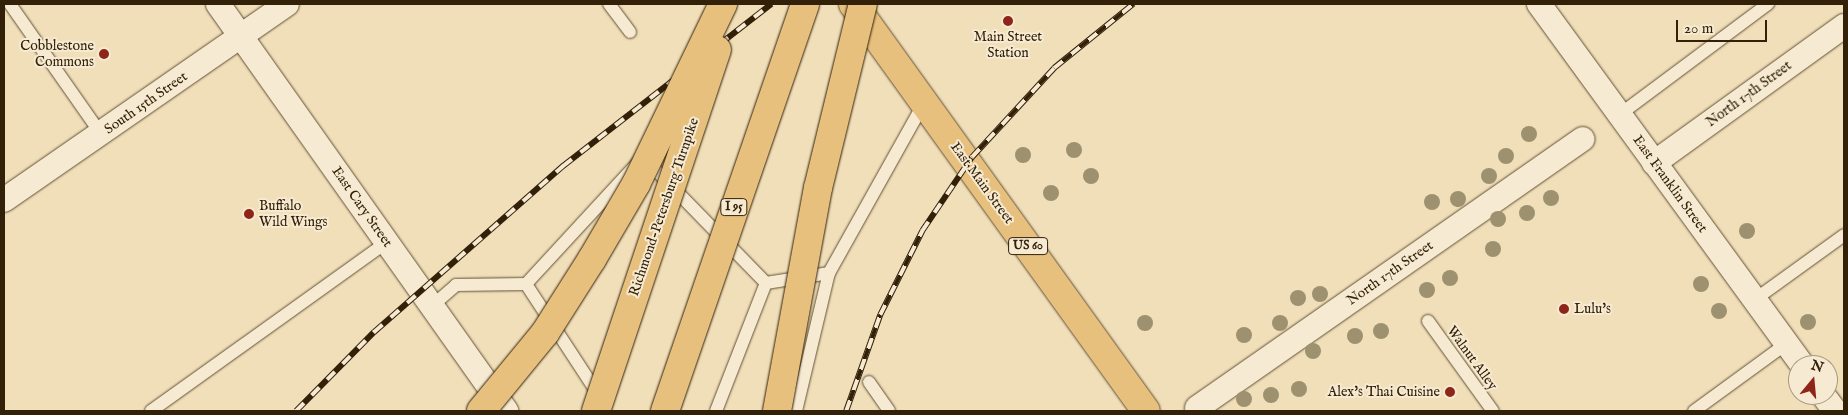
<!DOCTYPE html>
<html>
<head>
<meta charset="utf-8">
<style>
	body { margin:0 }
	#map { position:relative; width:1848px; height:415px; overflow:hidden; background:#f1dfba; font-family:"IM FELL English",serif }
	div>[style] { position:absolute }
	.roads { filter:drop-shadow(0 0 1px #625034) drop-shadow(0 0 1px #625034) }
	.lane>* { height:12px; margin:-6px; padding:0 6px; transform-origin:6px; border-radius:6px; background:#f6ead2 }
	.street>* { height:24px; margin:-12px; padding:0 12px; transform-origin:12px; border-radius:12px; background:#f6ead2 }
	.primary>* { height:28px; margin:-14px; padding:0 14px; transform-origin:14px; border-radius:14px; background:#e8c07d }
	.rail>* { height:5.5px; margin-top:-2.75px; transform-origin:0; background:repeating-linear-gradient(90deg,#f6ead2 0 11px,#322008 0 22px); box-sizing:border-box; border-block:1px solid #322008 }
	.bridges { filter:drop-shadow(0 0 1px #322008) drop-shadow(0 0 1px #322008) }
	.highway-bridge>* { height:28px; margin:-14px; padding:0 14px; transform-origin:14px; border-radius:14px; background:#e8c07d }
	.trees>* { width:16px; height:16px; margin:-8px; border-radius:50%; background:#9e916f }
	.dots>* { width:14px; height:14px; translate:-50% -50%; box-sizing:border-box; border:2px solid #f6ead2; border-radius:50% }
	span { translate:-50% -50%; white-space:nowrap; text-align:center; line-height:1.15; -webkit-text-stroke:4px #f6ead2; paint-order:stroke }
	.shield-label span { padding:1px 4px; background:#f6ead2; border:1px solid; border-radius:4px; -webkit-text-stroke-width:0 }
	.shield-label { font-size:12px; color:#322008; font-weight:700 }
	.poi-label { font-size:14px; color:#322008 }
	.right { translate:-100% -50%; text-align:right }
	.left { translate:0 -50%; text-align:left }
	.street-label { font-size:14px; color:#322008 }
	.frame { position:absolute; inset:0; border:5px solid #322008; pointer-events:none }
	.north { position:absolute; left:1788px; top:355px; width:50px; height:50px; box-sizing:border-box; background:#f6ead2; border:1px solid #a89981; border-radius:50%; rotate:17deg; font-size:14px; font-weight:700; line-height:20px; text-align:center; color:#322008 }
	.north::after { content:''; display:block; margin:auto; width:18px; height:22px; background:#8f2418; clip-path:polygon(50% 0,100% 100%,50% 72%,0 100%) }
	.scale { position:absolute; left:1676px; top:20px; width:91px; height:22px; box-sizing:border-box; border:2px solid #322008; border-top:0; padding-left:6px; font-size:15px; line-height:18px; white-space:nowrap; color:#322008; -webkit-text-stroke:4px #f6ead2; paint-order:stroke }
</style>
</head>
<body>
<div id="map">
	<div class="roads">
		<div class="lane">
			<i style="left:10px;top:4px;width:159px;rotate:55deg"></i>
			<i style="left:609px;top:4px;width:35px;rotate:53deg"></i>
			<i style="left:1619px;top:115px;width:186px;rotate:-36.7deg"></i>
			<i style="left:526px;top:284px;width:135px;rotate:56.8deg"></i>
			<i style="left:1754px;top:300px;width:111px;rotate:-35.8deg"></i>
			<i style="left:432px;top:306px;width:32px;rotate:-41deg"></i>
			<i style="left:456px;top:285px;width:70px;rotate:-0.8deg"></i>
			<i style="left:526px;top:284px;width:173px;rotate:-47.3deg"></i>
			<i style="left:643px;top:157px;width:176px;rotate:45.7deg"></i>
			<i style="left:1428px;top:321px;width:111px;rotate:54.2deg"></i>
			<i style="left:869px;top:382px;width:35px;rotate:55deg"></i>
			<i style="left:151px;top:411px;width:290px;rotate:-35.6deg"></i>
			<i style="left:716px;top:411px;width:137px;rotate:-68.7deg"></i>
			<i style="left:766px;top:283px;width:64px;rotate:-9deg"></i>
			<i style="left:796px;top:411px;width:142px;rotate:-76.6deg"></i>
			<i style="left:829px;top:273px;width:195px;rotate:-60.8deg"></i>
			<i style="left:1694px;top:411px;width:114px;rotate:-36.1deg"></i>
		</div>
		<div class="street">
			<i style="left:218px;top:4px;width:499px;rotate:54.7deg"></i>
			<i style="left:1539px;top:4px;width:447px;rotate:53.9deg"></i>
			<i style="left:1654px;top:163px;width:234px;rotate:-35.8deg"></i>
			<i style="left:4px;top:200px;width:344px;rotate:-34.7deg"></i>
			<i style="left:1823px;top:395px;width:20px;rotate:53deg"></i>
			<i style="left:1197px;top:408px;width:470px;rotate:-34.9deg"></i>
		</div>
		<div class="primary">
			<i style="left:853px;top:4px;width:501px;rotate:54.25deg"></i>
		</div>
	</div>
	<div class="rail">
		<i style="left:296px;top:411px;width:111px;rotate:-45.4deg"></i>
		<i style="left:374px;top:332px;width:252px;rotate:-41.3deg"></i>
		<i style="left:563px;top:166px;width:264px;rotate:-37.9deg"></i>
		<i style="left:846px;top:411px;width:102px;rotate:-70.5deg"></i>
		<i style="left:880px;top:315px;width:94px;rotate:-63.4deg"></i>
		<i style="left:922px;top:231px;width:89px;rotate:-56deg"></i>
		<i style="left:972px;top:157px;width:121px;rotate:-47.3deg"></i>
		<i style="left:1054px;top:68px;width:102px;rotate:-39deg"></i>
	</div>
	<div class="bridges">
		<div class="highway-bridge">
			<i style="left:481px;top:411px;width:101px;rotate:-50.6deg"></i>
			<i style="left:545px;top:333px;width:88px;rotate:-57.6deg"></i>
			<i style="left:592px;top:259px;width:87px;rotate:-59.6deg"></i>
			<i style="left:636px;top:184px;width:200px;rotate:-64.2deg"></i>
			<i style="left:596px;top:411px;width:381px;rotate:-71.5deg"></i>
			<i style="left:665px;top:411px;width:430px;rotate:-71deg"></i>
			<i style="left:777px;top:411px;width:227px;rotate:-79.6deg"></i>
			<i style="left:818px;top:188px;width:189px;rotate:-76.3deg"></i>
		</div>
	</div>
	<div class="trees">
		<i style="left:1529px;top:134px"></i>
		<i style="left:1074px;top:150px"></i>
		<i style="left:1023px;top:155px"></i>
		<i style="left:1506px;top:156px"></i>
		<i style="left:1091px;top:176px"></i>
		<i style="left:1489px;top:176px"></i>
		<i style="left:1051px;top:193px"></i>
		<i style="left:1551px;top:198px"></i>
		<i style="left:1458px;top:199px"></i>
		<i style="left:1432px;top:202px"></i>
		<i style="left:1527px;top:213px"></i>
		<i style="left:1498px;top:219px"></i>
		<i style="left:1747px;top:231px"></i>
		<i style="left:1493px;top:249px"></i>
		<i style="left:1450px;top:278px"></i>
		<i style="left:1701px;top:284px"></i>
		<i style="left:1427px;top:290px"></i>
		<i style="left:1320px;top:294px"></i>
		<i style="left:1298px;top:298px"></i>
		<i style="left:1719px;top:311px"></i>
		<i style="left:1808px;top:322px"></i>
		<i style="left:1145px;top:323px"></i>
		<i style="left:1280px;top:323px"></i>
		<i style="left:1381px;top:331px"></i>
		<i style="left:1244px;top:335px"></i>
		<i style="left:1355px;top:336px"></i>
		<i style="left:1313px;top:351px"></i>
		<i style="left:1299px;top:389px"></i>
		<i style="left:1271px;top:395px"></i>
		<i style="left:1244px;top:399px"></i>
	</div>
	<div class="dots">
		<i style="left:1008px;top:21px;background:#8f2418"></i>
		<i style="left:104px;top:54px;background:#8f2418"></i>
		<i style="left:249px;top:214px;background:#8f2418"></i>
		<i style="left:1564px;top:309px;background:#8f2418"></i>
		<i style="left:1450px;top:392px;background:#8f2418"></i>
	</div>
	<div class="shield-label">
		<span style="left:734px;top:207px">I 95</span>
		<span style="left:1028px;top:246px">US 60</span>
	</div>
	<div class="poi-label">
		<span style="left:1008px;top:45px">Main Street<br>Station</span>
		<span class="right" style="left:94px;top:54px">Cobblestone<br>Commons</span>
		<span class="left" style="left:259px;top:214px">Buffalo<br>Wild Wings</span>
		<span class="left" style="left:1574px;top:309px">Lulu's</span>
		<span class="right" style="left:1440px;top:392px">Alex's Thai Cuisine</span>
	</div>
	<div class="street-label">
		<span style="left:1749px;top:94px;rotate:-36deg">North 17th Street</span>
		<span style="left:146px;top:103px;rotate:-35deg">South 15th Street</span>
		<span style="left:982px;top:183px;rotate:54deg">East Main Street</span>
		<span style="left:1670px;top:184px;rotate:54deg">East Franklin Street</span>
		<span style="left:362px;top:207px;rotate:55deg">East Cary Street</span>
		<span style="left:664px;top:207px;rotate:-71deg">Richmond-Petersburg Turnpike</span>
		<span style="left:1390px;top:273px;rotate:-35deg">North 17th Street</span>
		<span style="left:1472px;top:358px;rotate:54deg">Walnut Alley</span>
	</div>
	<div class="frame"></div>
	<div class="north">N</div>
	<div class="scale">20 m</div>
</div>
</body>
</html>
